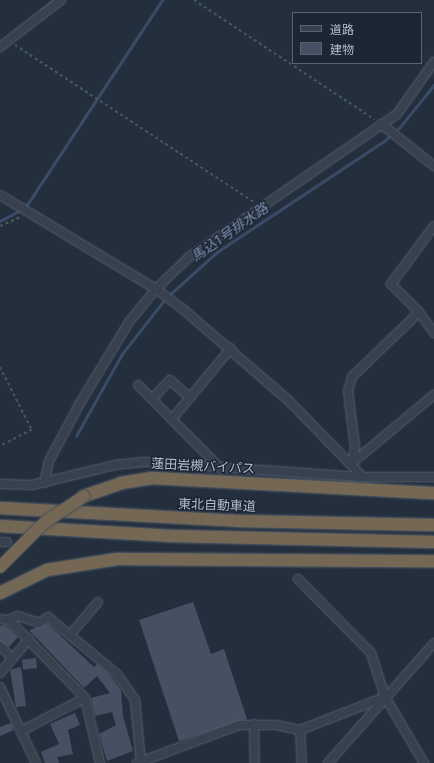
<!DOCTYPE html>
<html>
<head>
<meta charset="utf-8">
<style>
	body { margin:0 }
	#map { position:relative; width:434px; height:763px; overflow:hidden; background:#242f3e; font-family:"Fira Sans","Noto Sans JP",sans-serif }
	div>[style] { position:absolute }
	.stream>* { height:2.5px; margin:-1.25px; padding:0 1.25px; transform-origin:1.25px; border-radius:1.25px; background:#394c67 }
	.building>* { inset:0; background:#455162; transform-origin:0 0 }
	.path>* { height:1.5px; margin-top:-0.75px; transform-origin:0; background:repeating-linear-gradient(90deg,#44595c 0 3px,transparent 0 6px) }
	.roads { filter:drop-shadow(0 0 1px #565f6c) drop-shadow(0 0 1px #565f6c) }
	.minor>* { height:8px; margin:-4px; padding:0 4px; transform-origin:4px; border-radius:4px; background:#38414e }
	.highway>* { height:12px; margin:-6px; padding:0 6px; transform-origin:6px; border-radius:6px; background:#746855 }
	.bridges { filter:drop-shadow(0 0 1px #434c59) drop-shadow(0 0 1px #434c59) }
	.highway-bridge>* { height:12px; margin:-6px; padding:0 6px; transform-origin:6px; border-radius:6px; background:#746855 }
	span { translate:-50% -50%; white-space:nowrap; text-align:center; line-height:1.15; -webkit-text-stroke:3px #1d2633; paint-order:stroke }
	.street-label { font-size:13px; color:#b4bcc9 }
	.water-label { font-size:14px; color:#7c92b1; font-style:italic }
	.legend { position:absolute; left:292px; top:12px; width:130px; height:52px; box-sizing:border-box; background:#1d2633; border:1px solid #59626f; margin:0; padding:5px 7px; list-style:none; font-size:12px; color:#b4bcc9 }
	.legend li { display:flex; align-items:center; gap:8px; height:20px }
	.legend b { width:20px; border:1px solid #59626f }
</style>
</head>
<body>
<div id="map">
	<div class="stream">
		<i style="left:41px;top:10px;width:16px;rotate:-38deg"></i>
		<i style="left:25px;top:208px;width:249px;rotate:-56.6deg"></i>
		<i style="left:0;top:221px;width:24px;rotate:-28deg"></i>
		<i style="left:76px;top:436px;width:94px;rotate:-60.7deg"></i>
		<i style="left:122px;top:354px;width:70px;rotate:-52deg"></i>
		<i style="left:165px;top:299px;width:70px;rotate:-42.1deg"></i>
		<i style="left:217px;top:252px;width:201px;rotate:-33.6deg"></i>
		<i style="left:384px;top:141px;width:21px;rotate:-41deg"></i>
		<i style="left:400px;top:127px;width:54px;rotate:-51deg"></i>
	</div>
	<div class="building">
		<i style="clip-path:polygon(193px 602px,211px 654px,224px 649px,247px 719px,179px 741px,139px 620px)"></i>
		<i style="clip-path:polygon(48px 624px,94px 667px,97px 664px,109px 674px,121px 690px,123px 716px,133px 751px,107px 761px,99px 734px,116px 725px,112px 712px,95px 716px,91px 698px,110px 693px,97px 676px,84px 688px,29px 630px)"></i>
		<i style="clip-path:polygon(5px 625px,18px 637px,9px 647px,0 641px,0 626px)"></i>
		<i style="left:36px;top:658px;width:10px;height:14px;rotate:84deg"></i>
		<i style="clip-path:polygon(21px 667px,26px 706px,16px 707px,10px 670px)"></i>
		<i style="clip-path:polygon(75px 713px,80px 725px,68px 730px,73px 754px,57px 757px,59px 763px,45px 763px,41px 752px,59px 744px,50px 724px)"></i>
		<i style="clip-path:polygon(11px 723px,14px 730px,0 736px,0 727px)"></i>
	</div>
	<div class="path">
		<i style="left:194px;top:0;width:217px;rotate:33.5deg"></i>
		<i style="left:15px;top:45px;width:286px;rotate:33.3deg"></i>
		<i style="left:0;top:226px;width:22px;rotate:-24deg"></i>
		<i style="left:0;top:367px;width:71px;rotate:63.1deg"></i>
		<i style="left:32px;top:430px;width:36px;rotate:153deg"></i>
	</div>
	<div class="roads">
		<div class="minor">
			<i style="left:0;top:47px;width:77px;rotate:-37.6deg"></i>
			<i style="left:381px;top:124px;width:68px;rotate:38.4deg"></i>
			<i style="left:0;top:195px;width:182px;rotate:31.1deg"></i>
			<i style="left:156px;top:289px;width:35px;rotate:37deg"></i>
			<i style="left:184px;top:310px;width:139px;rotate:40.9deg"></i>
			<i style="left:289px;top:401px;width:106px;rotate:45.8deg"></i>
			<i style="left:419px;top:312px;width:26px;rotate:54deg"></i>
			<i style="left:138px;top:385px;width:118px;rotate:45.3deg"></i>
			<i style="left:152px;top:399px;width:26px;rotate:-47deg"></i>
			<i style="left:170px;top:380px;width:27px;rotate:42deg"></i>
			<i style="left:172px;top:419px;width:92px;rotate:-50.3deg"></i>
			<i style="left:352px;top:463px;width:16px;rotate:-79deg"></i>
			<i style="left:355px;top:447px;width:56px;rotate:-97.1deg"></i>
			<i style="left:348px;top:391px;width:15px;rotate:-74deg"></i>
			<i style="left:352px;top:377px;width:93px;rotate:-44.1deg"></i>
			<i style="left:419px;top:312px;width:40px;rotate:-135deg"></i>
			<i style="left:391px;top:284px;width:72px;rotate:-53.4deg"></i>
			<i style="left:352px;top:463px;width:107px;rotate:-39.7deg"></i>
			<i style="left:44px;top:483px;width:23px;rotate:-77deg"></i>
			<i style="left:49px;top:461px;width:66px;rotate:-61.9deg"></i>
			<i style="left:80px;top:403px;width:95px;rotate:-58.8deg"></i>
			<i style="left:129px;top:322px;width:43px;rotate:-50.7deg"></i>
			<i style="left:156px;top:289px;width:46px;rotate:-44.1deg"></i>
			<i style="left:189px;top:257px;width:252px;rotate:-34.5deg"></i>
			<i style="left:397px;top:114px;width:64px;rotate:-54.6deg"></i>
			<i style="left:0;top:484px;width:32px;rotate:2deg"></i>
			<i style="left:32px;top:485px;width:85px;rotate:-13.5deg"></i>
			<i style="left:115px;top:465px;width:31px;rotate:-6deg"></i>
			<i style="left:146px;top:462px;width:218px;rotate:4deg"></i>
			<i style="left:363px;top:477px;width:71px"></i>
			<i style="left:0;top:542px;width:7px"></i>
			<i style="left:298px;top:579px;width:104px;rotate:45.4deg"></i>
			<i style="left:371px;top:653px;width:46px;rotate:72.3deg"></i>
			<i style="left:385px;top:697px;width:77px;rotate:59.4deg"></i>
			<i style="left:0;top:619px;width:9px;rotate:6deg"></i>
			<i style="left:9px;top:620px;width:10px;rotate:-24deg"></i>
			<i style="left:18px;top:616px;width:22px;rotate:18deg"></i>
			<i style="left:39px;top:623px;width:11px;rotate:-34deg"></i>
			<i style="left:48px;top:617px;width:89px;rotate:39.6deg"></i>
			<i style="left:117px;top:674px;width:32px;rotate:55deg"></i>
			<i style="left:135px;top:700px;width:62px;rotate:84.5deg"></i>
			<i style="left:9px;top:620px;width:109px;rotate:45.7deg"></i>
			<i style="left:85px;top:698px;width:67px;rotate:77deg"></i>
			<i style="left:70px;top:635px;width:43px;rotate:-49.7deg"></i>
			<i style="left:0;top:646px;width:17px;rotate:45deg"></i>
			<i style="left:0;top:673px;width:45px;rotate:-49.5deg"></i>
			<i style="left:0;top:687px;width:84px;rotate:64.7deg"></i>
			<i style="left:254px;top:724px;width:39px;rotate:89deg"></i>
			<i style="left:300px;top:730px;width:33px;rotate:87deg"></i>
			<i style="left:21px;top:731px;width:72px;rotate:-27.3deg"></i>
			<i style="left:137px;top:763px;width:109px;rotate:-20.4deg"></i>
			<i style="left:239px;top:725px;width:37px"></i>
			<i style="left:276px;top:725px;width:25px;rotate:12deg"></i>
			<i style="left:300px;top:730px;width:91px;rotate:-21.2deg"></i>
			<i style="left:328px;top:763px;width:160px;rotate:-48.5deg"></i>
		</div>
		<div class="highway">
			<i style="left:84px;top:496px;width:39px;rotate:-19deg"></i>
			<i style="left:121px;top:483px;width:32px;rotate:-9deg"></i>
			<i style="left:153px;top:478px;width:281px;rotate:3.1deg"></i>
			<i style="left:0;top:508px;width:238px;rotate:3.1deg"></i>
			<i style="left:238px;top:521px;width:196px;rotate:1.2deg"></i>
			<i style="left:0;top:526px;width:172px;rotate:3.3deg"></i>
			<i style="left:172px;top:536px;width:262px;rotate:1.3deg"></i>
			<i style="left:0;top:593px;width:52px;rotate:-26.1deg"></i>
			<i style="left:47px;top:570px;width:71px;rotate:-8.9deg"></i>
			<i style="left:117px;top:559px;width:317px;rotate:0.4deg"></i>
		</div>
	</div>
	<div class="bridges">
		<div class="highway-bridge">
			<i style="left:0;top:567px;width:62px;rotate:-45deg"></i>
			<i style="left:44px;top:523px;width:48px;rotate:-34deg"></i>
		</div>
	</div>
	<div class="street-label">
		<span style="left:203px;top:467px;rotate:3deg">蓮田岩槻バイパス</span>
		<span style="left:217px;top:506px;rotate:2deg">東北自動車道</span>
	</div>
	<div class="water-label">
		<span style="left:230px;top:233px;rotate:-35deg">馬込1号排水路</span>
	</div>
	<ul class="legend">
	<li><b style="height:5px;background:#38414e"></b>道路</li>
	<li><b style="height:11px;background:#455162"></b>建物</li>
	</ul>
</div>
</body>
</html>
